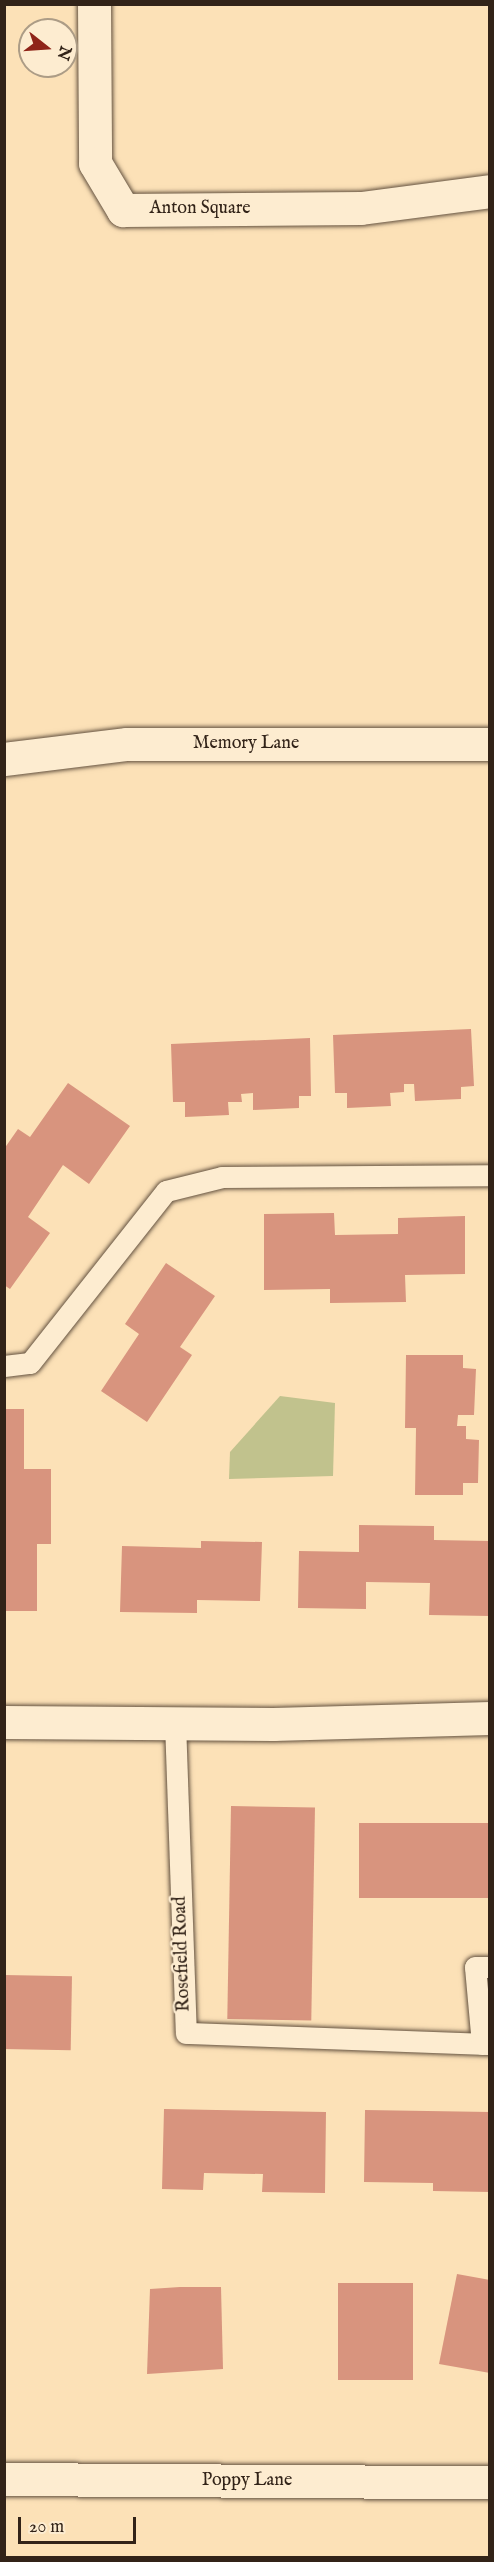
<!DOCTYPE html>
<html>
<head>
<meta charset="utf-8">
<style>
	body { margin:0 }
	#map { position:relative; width:494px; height:2562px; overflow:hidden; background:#fce1b7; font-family:"IM FELL English",serif }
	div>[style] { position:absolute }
	.green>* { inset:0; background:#c1c28d }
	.building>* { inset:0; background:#d8947e; transform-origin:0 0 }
	.roads { filter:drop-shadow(0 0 2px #645240) drop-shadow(0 0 2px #645240) }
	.service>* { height:21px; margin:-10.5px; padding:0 10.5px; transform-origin:10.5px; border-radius:10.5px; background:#fdecd0 }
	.minor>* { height:33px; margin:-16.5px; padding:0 16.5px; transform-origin:16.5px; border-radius:16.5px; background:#fdecd0 }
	span { translate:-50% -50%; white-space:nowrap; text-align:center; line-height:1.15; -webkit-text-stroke:4.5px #fdecd0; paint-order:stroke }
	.street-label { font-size:18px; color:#322318 }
	.frame { position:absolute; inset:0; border:6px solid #322318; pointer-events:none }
	.north { position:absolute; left:18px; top:18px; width:60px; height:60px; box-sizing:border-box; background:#fdecd0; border:2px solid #ac9c86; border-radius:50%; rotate:107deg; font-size:16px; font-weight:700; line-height:24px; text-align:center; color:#322318 }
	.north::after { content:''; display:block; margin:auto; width:21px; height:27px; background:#8f2418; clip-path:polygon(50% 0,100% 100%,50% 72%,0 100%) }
	.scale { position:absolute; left:18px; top:2517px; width:118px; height:27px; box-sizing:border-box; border:3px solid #322318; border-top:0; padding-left:8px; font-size:18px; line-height:21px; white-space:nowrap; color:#322318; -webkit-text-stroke:4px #fdecd0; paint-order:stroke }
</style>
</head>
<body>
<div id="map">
	<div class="green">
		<i style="clip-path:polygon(280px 1396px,335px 1403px,333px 1476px,229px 1479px,230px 1452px)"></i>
	</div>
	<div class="building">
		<i style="clip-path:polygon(471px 1029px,474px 1086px,461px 1087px,461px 1099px,415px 1101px,414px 1084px,404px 1084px,404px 1092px,390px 1093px,391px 1106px,347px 1108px,347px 1093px,335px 1093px,333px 1035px)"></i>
		<i style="clip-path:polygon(310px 1038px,311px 1096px,299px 1096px,299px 1108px,253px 1110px,253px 1093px,241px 1094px,242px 1102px,228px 1102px,229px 1115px,185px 1117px,185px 1102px,173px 1102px,171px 1044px)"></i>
		<i style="clip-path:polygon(68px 1083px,130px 1126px,89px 1184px,63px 1165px,28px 1217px,50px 1233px,10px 1289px,4px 1285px,4px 1149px,18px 1129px,30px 1137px)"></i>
		<i style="clip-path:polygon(334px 1213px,335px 1235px,398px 1234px,398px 1218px,465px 1216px,465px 1274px,405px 1275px,406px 1302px,330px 1303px,330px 1289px,264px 1290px,264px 1214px)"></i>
		<i style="clip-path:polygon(166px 1263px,215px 1296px,180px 1347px,192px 1355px,147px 1422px,101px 1391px,139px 1334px,125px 1324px)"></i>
		<i style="clip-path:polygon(406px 1355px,463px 1355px,463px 1368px,476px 1369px,474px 1415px,458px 1415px,457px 1426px,466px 1426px,466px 1439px,479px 1440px,478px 1483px,463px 1483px,463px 1495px,415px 1495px,416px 1428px,405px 1428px)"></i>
		<i style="clip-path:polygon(4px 1409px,24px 1409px,24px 1469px,51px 1469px,51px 1544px,37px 1544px,37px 1611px,4px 1611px)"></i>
		<i style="clip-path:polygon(359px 1525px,434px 1526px,434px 1540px,490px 1541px,490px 1616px,429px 1615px,430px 1583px,366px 1582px,366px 1609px,298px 1608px,299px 1551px,359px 1552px)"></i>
		<i style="clip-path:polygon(201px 1541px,262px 1542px,260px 1601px,197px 1600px,197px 1613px,120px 1612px,122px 1546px,201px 1548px)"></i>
		<i style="left:231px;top:1806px;width:84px;height:213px;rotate:1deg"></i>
		<i style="left:490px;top:1823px;width:75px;height:131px;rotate:90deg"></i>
		<i style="left:4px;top:1975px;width:68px;height:74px;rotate:1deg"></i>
		<i style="clip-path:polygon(164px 2109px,326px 2112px,325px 2193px,262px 2192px,263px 2174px,204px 2173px,203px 2190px,162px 2189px)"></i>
		<i style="clip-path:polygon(365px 2110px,490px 2112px,490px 2192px,433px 2191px,433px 2183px,364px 2182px)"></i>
		<i style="clip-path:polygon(457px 2274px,490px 2280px,490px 2373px,439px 2364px)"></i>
		<i style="left:338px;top:2283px;width:75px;height:97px"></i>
		<i style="clip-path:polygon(180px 2287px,221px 2287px,223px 2369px,147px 2374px,150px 2289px)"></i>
	</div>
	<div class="roads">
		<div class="service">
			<i style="left:4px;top:1366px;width:26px;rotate:-7deg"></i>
			<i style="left:30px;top:1363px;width:219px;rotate:-51.7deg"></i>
			<i style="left:166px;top:1191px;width:58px;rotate:-14deg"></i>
			<i style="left:222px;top:1177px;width:268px;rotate:-0.4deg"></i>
			<i style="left:175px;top:1722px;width:311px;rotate:88deg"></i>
			<i style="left:186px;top:2033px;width:304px;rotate:2.1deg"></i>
			<i style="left:482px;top:2044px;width:77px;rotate:-95.2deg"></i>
			<i style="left:475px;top:1967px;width:15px"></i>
		</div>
		<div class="minor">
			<i style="left:94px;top:4px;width:159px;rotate:89.6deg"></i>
			<i style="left:95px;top:163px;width:55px;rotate:59.2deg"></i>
			<i style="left:123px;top:210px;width:238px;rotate:-0.5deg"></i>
			<i style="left:361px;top:208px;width:130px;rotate:-7.5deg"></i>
			<i style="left:4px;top:759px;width:124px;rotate:-7deg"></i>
			<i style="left:127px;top:744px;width:363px"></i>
			<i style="left:4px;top:1722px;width:269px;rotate:0.4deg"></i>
			<i style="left:273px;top:1724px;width:217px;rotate:-1.6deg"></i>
			<i style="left:4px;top:2479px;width:486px;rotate:0.4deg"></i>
		</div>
	</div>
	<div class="street-label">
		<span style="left:200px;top:209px">Anton Square</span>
		<span style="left:246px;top:744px">Memory Lane</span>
		<span style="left:183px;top:1954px;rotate:-92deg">Rosefield Road</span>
		<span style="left:247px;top:2481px">Poppy Lane</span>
	</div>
	<div class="frame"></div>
	<div class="north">N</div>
	<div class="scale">20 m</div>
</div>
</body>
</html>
